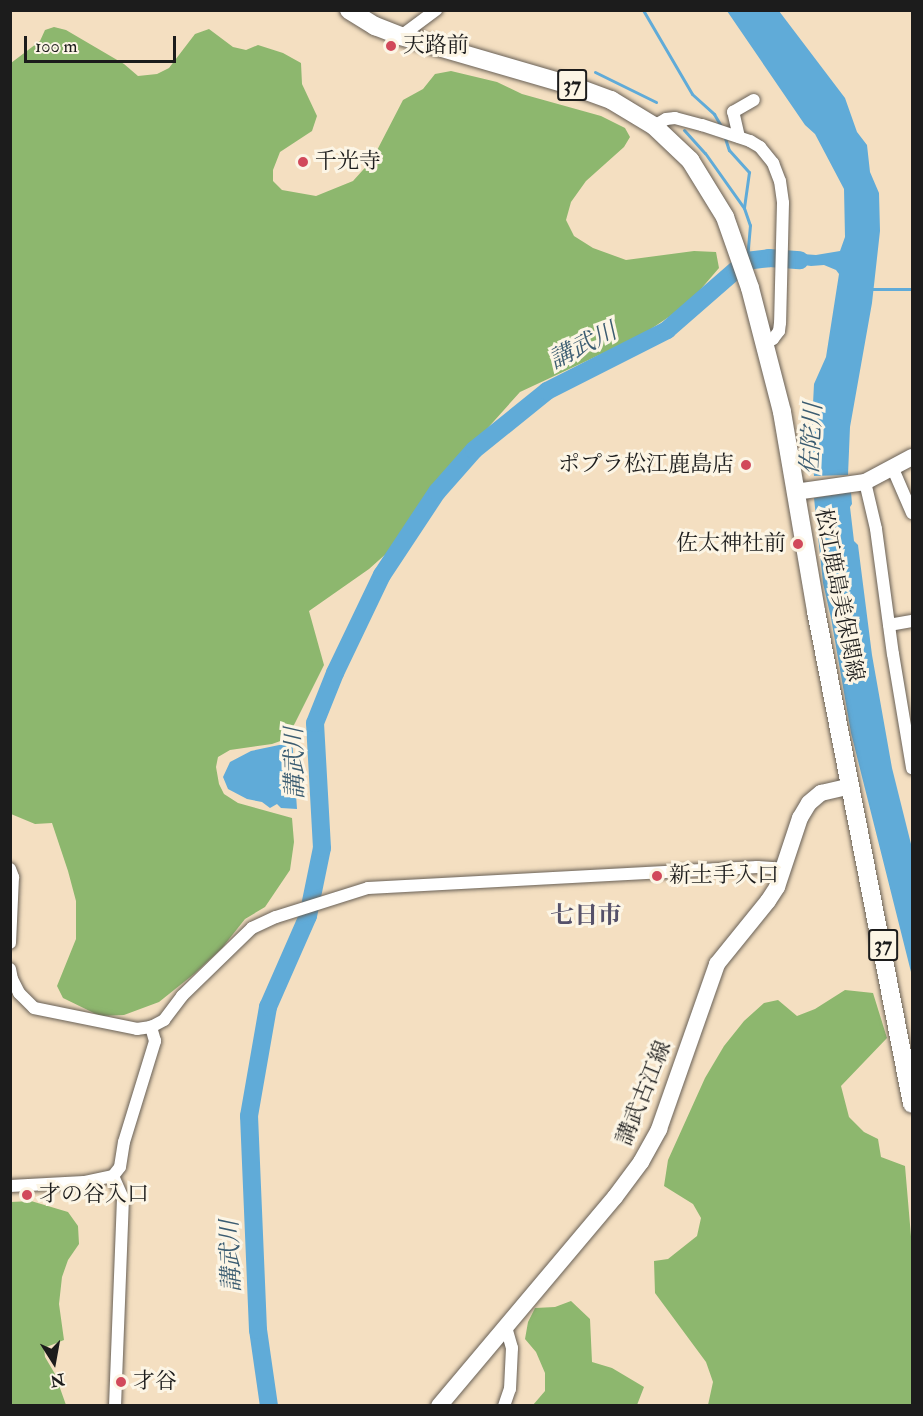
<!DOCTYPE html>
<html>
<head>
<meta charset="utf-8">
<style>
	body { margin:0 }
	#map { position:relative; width:923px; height:1416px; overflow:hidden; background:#f4dfc1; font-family:"IM FELL Double Pica","Noto Serif JP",serif }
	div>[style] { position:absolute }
	.forest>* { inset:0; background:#8db76e }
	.water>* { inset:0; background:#60abd8 }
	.stream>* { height:3px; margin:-1.5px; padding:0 1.5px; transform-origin:1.5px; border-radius:1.5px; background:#60abd8 }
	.river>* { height:18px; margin:-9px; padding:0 9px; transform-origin:9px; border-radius:9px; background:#60abd8 }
	.roads { filter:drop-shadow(0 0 2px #686056) drop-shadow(0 0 2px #686056) }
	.minor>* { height:12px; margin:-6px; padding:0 6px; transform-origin:6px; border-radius:6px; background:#fff }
	.secondary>* { height:16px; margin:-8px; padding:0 8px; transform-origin:8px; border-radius:8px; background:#fff }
	.primary>* { height:18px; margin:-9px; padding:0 9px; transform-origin:9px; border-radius:9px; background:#fff }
	.dots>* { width:16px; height:16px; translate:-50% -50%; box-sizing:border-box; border:3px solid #fcf5e5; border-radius:50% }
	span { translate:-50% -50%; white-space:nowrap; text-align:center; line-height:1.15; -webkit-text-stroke:6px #fcf5e5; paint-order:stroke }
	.shield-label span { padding:2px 4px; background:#fcf5e5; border:2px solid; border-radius:4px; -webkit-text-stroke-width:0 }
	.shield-label { font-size:21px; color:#1c1c1c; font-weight:700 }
	.poi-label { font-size:22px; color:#1c1c1c }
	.left { translate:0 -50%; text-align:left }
	.right { translate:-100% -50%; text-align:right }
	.street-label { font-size:22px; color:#1c1c1c }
	.water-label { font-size:24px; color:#3b5c71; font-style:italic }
	.neighbourhood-label { font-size:24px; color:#55516a; font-weight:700 }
	.frame { position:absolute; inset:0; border:12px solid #1c1c1c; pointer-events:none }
	.north { position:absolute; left:24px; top:1332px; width:60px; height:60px; -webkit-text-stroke:4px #fcf5e5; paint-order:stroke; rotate:169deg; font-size:16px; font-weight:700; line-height:24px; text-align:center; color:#1c1c1c }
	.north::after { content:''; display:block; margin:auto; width:21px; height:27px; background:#1c1c1c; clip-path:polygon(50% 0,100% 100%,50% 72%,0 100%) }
	.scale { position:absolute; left:24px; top:36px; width:152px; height:27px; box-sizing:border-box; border:3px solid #1c1c1c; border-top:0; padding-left:8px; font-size:18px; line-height:21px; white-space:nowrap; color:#1c1c1c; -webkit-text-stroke:4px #fcf5e5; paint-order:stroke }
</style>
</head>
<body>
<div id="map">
	<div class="forest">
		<i style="clip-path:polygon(54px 27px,66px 30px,124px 64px,138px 76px,157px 74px,169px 68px,195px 34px,209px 29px,233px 47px,246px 50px,258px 45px,283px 53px,301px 63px,302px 84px,317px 116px,312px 131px,280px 152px,273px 170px,273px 181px,282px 190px,316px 196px,353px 181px,372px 160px,403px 100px,423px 89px,435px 74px,451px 71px,497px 82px,522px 94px,601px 116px,625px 128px,630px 137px,624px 147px,586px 181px,571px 202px,566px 220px,574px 236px,593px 248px,626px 260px,694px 251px,716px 252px,719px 268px,688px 304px,642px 335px,520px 392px,423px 500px,397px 544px,369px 569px,309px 611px,324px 665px,295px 723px,286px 739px,272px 744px,230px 750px,218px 757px,216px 767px,219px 784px,224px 794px,238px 803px,292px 818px,294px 842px,290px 870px,265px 907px,245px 919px,222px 948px,194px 974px,159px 1002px,124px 1015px,100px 1016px,63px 998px,57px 986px,76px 939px,76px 901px,68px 871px,52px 823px,35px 824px,11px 814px,11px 63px,40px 41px,45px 30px)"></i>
		<i style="clip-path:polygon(845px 990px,873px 993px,887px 1038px,841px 1086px,849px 1117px,864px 1132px,878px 1139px,881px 1157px,905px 1166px,912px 1248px,912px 1402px,911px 1406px,708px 1405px,713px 1382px,706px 1362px,655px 1293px,654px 1261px,668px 1259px,697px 1236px,701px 1218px,693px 1204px,664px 1186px,668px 1160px,705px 1078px,724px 1046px,744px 1021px,764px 1003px,778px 1000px,797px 1016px,815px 1009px)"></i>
		<i style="clip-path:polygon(31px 1201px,68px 1212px,78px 1226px,79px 1244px,68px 1260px,62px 1277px,59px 1304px,64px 1340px,44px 1348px,45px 1357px,55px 1374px,66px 1405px,11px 1405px,11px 1202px)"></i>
		<i style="clip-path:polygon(571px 1301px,590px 1319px,592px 1362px,612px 1368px,644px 1387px,637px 1405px,533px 1405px,545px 1391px,545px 1373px,536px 1352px,525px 1339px,528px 1322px,535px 1308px,555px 1307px)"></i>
	</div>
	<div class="water">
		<i style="clip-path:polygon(727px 11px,779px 11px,845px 98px,857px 132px,867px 145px,870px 172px,879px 193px,880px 231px,872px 303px,850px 427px,848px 475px,814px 476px,811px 443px,814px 384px,826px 357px,839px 274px,836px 270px,824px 265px,811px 266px,789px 263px,788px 253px,816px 255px,840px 251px,845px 237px,844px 189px,815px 134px,805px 125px)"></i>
		<i style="clip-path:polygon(851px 492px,852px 504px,850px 507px,854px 541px,858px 545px,872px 655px,892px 768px,912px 848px,912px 976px,851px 733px,831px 618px,823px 583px,814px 498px)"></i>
		<i style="clip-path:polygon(292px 737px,297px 809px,281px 808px,277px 804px,270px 808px,262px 802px,247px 799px,228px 789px,223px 777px,230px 762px,251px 751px,284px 744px)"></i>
	</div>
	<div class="stream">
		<i style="left:643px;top:10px;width:97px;rotate:59.7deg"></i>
		<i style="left:692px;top:94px;width:30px;rotate:42deg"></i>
		<i style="left:714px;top:114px;width:14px;rotate:60deg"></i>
		<i style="left:595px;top:72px;width:68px;rotate:26.2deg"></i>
		<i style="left:684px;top:130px;width:31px;rotate:48deg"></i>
		<i style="left:705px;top:153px;width:67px;rotate:54.7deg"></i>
		<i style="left:724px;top:135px;width:16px;rotate:72deg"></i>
		<i style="left:729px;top:150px;width:30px;rotate:48deg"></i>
		<i style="left:749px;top:172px;width:36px;rotate:98deg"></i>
		<i style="left:744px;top:208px;width:18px;rotate:71deg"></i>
		<i style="left:750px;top:225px;width:32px;rotate:95deg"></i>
		<i style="left:872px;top:289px;width:40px"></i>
	</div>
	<div class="river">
		<i style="left:269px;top:1406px;width:77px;rotate:-98.2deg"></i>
		<i style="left:258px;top:1330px;width:214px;rotate:-92.4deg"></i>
		<i style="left:249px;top:1116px;width:111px;rotate:-80.1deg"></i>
		<i style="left:268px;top:1007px;width:99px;rotate:-66.3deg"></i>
		<i style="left:308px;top:916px;width:69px;rotate:-78.4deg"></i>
		<i style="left:322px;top:848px;width:125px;rotate:-93.2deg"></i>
		<i style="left:315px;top:723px;width:54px;rotate:-68.2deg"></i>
		<i style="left:335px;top:673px;width:109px;rotate:-64.4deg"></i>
		<i style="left:382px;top:575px;width:100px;rotate:-56.5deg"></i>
		<i style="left:437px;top:492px;width:56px;rotate:-48.6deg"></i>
		<i style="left:474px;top:450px;width:94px;rotate:-38.9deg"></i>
		<i style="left:547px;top:391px;width:135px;rotate:-26.9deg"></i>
		<i style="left:667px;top:330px;width:105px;rotate:-41.1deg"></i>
		<i style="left:746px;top:261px;width:23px;rotate:-7deg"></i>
		<i style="left:769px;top:258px;width:31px;rotate:4deg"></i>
	</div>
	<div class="roads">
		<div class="minor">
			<i style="left:401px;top:36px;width:44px;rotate:-36.6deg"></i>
			<i style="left:654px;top:126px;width:14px;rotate:-30deg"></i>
			<i style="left:666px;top:119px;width:9px;rotate:-6deg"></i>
			<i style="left:675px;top:118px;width:28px;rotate:15deg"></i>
			<i style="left:702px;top:125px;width:51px;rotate:18.4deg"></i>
			<i style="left:750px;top:141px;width:12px;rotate:31deg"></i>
			<i style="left:760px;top:147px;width:21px;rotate:51deg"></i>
			<i style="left:773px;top:163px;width:19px;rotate:69deg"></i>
			<i style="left:780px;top:181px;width:22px;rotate:82deg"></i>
			<i style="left:783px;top:203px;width:120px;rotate:91.4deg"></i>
			<i style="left:780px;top:323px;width:8px;rotate:97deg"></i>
			<i style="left:779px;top:331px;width:10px;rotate:127deg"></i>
			<i style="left:773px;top:339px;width:9px;rotate:153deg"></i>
			<i style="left:739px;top:137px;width:26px;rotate:-103deg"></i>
			<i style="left:733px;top:112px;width:24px;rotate:-30deg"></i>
			<i style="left:893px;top:469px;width:48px;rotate:66.6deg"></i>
			<i style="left:865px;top:482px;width:48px;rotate:76.8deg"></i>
			<i style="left:876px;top:529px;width:126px;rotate:82.3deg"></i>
			<i style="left:893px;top:654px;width:116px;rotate:80.5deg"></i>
			<i style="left:889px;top:625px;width:23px;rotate:-10deg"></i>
			<i style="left:10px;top:869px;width:9px;rotate:69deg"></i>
			<i style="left:13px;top:877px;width:66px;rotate:92.6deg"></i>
			<i style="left:10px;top:969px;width:10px;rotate:79deg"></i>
			<i style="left:12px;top:979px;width:16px;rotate:63deg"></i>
			<i style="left:19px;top:993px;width:21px;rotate:45deg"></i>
			<i style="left:34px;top:1008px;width:105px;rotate:11.5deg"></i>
			<i style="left:137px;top:1029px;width:14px;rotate:-8deg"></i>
			<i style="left:151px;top:1027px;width:15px;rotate:-28deg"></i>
			<i style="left:164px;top:1020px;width:30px;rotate:-53deg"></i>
			<i style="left:182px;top:996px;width:98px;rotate:-44.2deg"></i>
			<i style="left:252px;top:928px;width:26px;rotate:-25deg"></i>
			<i style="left:276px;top:917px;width:96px;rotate:-17.5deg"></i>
			<i style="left:368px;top:888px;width:390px;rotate:-3.1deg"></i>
			<i style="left:757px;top:867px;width:26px;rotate:4deg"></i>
			<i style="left:113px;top:1176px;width:24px;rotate:66deg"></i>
			<i style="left:123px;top:1198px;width:208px;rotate:92.2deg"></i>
			<i style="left:10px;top:1186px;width:74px;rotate:-3.1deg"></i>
			<i style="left:84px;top:1182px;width:30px;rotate:-12deg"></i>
			<i style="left:113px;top:1176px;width:11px;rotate:-52deg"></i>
			<i style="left:120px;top:1167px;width:25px;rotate:-81deg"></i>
			<i style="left:124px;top:1142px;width:106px;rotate:-72.9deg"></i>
			<i style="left:155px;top:1041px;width:15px;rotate:-106deg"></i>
			<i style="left:504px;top:1406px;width:18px;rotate:-71deg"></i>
			<i style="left:510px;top:1389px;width:41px;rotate:-87.2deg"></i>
			<i style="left:512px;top:1348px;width:22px;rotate:-106deg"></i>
		</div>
		<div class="secondary">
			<i style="left:795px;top:492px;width:71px;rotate:-8.1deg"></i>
			<i style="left:865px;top:482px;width:53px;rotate:-28deg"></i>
			<i style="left:439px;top:1406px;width:273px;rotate:-49.9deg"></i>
			<i style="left:615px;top:1197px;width:44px;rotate:-53.4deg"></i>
			<i style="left:641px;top:1162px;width:38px;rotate:-61deg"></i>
			<i style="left:659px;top:1129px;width:175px;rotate:-70.6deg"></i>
			<i style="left:717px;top:964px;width:81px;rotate:-51deg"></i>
			<i style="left:768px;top:901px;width:17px;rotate:-57deg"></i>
			<i style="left:777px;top:887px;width:73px;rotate:-71.6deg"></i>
			<i style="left:800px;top:818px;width:17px;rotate:-59deg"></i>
			<i style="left:809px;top:803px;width:16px;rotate:-40deg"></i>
			<i style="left:821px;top:793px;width:31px;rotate:-13deg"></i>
		</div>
		<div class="primary">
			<i style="left:349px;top:10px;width:31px;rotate:32deg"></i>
			<i style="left:375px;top:26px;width:28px;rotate:21deg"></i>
			<i style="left:401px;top:36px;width:176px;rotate:16.2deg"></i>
			<i style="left:570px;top:85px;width:44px;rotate:20.1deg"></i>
			<i style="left:611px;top:100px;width:50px;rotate:31.2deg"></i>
			<i style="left:654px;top:126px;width:50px;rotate:43.4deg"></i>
			<i style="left:690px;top:160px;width:67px;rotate:58.4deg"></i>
			<i style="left:725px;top:217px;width:75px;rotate:70.6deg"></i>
			<i style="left:750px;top:288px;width:128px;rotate:75.5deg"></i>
			<i style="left:782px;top:412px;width:202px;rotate:80.3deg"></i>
			<i style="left:816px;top:611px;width:502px;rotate:78.98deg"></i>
		</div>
	</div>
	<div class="dots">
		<i style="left:391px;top:46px;background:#d1495b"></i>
		<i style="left:303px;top:162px;background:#d1495b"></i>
		<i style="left:746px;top:465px;background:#d1495b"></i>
		<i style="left:798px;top:544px;background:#d1495b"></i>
		<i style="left:657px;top:876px;background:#d1495b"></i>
		<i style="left:27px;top:1195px;background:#d1495b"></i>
		<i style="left:121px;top:1382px;background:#d1495b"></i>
	</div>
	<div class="shield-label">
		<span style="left:572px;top:85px">37</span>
		<span style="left:883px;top:945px">37</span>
	</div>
	<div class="poi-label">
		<span class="left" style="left:403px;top:46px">天路前</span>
		<span class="left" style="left:315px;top:162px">千光寺</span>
		<span class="right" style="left:734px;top:465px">ポプラ松江鹿島店</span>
		<span class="right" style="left:786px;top:544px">佐太神社前</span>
		<span class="left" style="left:669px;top:876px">新土手入口</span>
		<span class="left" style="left:39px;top:1195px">才の谷入口</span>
		<span class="left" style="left:133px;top:1382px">才谷</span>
	</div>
	<div class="street-label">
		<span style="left:839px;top:595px;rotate:79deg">松江鹿島美保関線</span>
		<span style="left:644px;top:1093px;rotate:-68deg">講武古江線</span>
	</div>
	<div class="water-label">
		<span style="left:583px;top:346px;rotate:-27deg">講武川</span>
		<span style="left:812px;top:439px;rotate:-87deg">佐陀川</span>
		<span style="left:295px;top:763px;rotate:-91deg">講武川</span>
		<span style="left:231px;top:1256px;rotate:-92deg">講武川</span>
	</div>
	<div class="neighbourhood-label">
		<span style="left:586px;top:916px">七日市</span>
	</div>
	<div class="frame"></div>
	<div class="north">N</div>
	<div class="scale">100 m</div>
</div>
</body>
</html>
